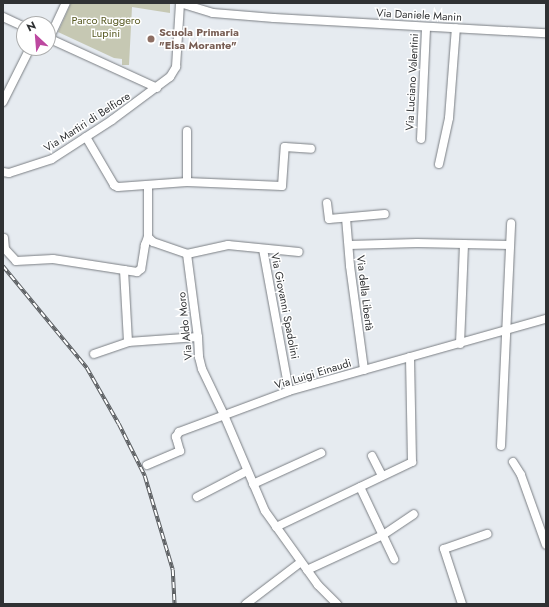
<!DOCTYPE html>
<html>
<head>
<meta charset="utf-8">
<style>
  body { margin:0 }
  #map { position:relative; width:549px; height:607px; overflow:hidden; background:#e6ebf0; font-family:Jost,sans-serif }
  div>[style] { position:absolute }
  .green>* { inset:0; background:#c6c8b3 }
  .roads { filter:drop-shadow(0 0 1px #7a7e83) drop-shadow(0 0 1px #7a7e83) }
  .minor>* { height:8px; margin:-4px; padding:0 4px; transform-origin:4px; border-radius:4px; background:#fff }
  .rail>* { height:3.5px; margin-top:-1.75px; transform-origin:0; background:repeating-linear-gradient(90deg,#fff 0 6px,#5c5f62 0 12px); box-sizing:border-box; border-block:1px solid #5c5f62 }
  .dots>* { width:11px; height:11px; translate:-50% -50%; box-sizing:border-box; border:2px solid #fff; border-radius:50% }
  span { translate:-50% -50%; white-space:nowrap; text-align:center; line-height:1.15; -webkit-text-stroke:3px #fff; paint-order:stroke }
  .street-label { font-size:11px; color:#2f3133 }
  .park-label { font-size:11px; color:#585a23 }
  .education-label { font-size:11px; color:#785e54; font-weight:700 }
  .left { translate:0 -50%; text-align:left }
  .frame { position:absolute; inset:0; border:4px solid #2f3133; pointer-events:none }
  .north { position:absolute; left:16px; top:16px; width:40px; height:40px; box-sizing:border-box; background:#fff; border:1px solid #acadad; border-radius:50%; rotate:334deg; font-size:11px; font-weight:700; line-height:16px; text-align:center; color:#2f3133 }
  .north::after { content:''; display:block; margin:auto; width:14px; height:18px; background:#bd48a0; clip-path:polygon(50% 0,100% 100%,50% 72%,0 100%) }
</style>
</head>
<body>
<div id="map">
  <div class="green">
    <div style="clip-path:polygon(71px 3px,170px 3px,170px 13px,132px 7px,129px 65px,122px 65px,122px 59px,114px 58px,58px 32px)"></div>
  </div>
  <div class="roads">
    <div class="minor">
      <div style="left:180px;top:3px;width:34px;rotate:17deg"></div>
      <div style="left:213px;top:13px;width:61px;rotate:4.7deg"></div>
      <div style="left:274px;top:18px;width:272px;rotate:3.2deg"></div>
      <div style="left:3px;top:17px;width:23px;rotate:25deg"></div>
      <div style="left:48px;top:38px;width:120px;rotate:24.6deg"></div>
      <div style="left:49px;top:39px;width:40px;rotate:-65deg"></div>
      <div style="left:3px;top:102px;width:60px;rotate:-63.4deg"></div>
      <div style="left:86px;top:137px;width:56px;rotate:59.7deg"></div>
      <div style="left:114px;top:185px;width:4px;rotate:27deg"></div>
      <div style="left:118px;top:187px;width:69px;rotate:-4.1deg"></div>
      <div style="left:187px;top:182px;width:95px;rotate:2.4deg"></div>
      <div style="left:282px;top:186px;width:39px;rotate:-86deg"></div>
      <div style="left:285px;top:147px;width:26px;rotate:4deg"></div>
      <div style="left:421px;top:139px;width:112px;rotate:-87.4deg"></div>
      <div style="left:439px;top:164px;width:47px;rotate:-77.7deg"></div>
      <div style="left:449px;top:118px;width:90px;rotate:-85.6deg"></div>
      <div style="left:3px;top:172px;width:6px;rotate:9deg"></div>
      <div style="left:9px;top:173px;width:45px;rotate:-18deg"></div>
      <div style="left:52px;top:159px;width:72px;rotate:-33deg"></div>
      <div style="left:112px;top:120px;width:72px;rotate:-36.6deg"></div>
      <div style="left:170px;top:77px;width:12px;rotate:-59deg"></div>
      <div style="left:176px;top:67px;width:64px;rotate:-86.4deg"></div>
      <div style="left:187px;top:182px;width:51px;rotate:-90deg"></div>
      <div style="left:148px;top:185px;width:52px;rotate:90deg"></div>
      <div style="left:148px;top:237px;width:9px;rotate:111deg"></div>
      <div style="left:145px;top:245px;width:24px;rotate:99deg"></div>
      <div style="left:141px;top:269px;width:5px;rotate:143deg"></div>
      <div style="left:137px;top:272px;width:13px;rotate:-171deg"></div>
      <div style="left:124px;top:270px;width:72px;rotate:86.8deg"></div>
      <div style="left:128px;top:342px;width:70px;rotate:-4.1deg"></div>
      <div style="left:327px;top:203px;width:16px;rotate:83deg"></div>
      <div style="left:329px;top:219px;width:56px;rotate:-5.1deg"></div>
      <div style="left:346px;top:218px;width:48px;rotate:85.2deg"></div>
      <div style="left:350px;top:266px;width:105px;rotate:82.3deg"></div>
      <div style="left:148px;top:237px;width:7px;rotate:45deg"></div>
      <div style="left:153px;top:242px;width:36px;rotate:19deg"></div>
      <div style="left:4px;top:238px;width:11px;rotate:85deg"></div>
      <div style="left:5px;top:249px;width:16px;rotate:47deg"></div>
      <div style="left:16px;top:261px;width:37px;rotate:-3deg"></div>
      <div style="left:53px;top:259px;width:72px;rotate:8.8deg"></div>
      <div style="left:349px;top:245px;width:68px;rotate:-1.7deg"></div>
      <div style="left:417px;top:243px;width:93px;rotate:1.2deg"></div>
      <div style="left:263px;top:249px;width:144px;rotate:79.6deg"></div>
      <div style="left:187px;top:254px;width:84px;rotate:82.5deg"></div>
      <div style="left:198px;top:337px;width:20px;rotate:87deg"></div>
      <div style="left:199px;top:357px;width:12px;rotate:76deg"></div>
      <div style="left:202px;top:369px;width:51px;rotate:64.4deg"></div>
      <div style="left:224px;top:415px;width:104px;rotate:66.9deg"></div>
      <div style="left:265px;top:511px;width:91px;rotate:54.4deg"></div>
      <div style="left:318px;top:585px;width:27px;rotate:45deg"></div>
      <div style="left:187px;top:254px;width:42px;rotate:-12.4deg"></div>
      <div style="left:228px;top:245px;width:71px;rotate:5.6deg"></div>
      <div style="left:460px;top:344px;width:100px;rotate:-87.7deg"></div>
      <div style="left:94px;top:354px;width:36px;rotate:-19deg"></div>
      <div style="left:501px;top:446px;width:223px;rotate:-87.4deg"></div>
      <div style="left:372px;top:456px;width:22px;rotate:63deg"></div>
      <div style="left:513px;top:462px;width:15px;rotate:58deg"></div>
      <div style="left:521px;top:475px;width:74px;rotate:70.3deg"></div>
      <div style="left:147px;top:465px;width:36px;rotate:-23deg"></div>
      <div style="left:180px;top:451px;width:15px;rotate:-106deg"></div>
      <div style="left:176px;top:437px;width:6px;rotate:-59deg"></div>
      <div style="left:179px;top:432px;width:117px;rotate:-20.4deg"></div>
      <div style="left:289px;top:391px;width:267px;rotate:-15.7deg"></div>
      <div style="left:253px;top:484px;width:75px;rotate:-24.5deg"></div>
      <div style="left:360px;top:487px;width:80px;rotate:64.7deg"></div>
      <div style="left:197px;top:497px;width:56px;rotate:-27.5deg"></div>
      <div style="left:276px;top:527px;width:151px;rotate:-25.5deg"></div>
      <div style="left:412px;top:462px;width:105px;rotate:-91.1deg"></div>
      <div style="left:307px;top:570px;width:84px;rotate:-24.7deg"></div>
      <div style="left:383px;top:535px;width:37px;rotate:-34deg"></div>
      <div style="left:246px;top:604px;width:69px;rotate:-37.4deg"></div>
      <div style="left:462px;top:604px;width:58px;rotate:-108.1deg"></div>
      <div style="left:444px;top:549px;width:46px;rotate:-19.2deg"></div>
    </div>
  </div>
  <div class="rail">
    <div style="left:3px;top:266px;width:132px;rotate:50.5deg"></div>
    <div style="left:87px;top:368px;width:64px;rotate:60.3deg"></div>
    <div style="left:119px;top:424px;width:58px;rotate:63.4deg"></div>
    <div style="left:145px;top:476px;width:98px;rotate:73.4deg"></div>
    <div style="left:173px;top:570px;width:34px;rotate:87deg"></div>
  </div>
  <div class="dots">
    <div style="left:151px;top:39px;background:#8d6e63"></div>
  </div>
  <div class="street-label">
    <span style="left:419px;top:15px;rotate:3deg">Via Daniele Manin</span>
    <span style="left:412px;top:82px;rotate:-87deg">Via Luciano Valentini</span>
    <span style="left:87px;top:122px;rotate:-33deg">Via Martiri di Belfiore</span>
    <span style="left:365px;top:293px;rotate:83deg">Via della Libertà</span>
    <span style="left:285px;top:306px;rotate:79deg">Via Giovanni Spadolini</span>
    <span style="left:185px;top:326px;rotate:-96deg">Via Aldo Moro</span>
    <span style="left:313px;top:374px;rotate:-17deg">Via Luigi Einaudi</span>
  </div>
  <div class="park-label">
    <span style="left:106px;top:27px">Parco Ruggero<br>Lupini</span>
  </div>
  <div class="education-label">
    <span class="left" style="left:159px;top:39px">Scuola Primaria<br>"Elsa Morante"</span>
  </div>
  <div class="frame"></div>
  <div class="north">N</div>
</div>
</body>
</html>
